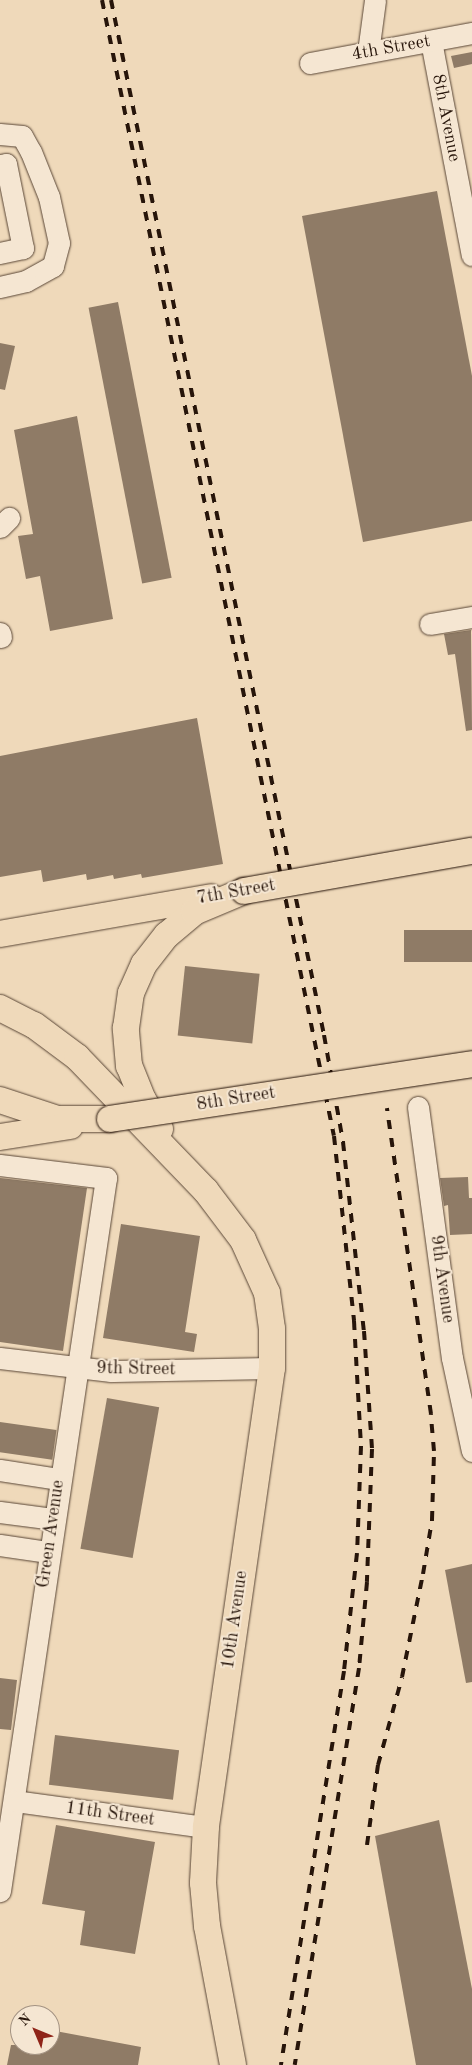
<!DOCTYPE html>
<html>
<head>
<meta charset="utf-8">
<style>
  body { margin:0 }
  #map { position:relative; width:472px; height:2065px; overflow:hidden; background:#efd9ba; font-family:"Old Standard TT",serif }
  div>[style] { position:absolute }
  .building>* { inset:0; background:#8f7b66; transform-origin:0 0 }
  .roads { filter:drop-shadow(0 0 1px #594636) drop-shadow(0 0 1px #594636) }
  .minor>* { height:21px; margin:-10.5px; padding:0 10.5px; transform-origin:10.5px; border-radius:10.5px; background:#f5e6d2 }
  .major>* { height:26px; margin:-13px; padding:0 13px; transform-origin:13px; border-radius:13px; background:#efd9ba }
  .rail>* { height:4px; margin-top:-2px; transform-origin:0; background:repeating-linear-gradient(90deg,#27150a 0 9px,transparent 0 18px) }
  .bridges { filter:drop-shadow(0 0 1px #27150a) drop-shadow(0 0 1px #27150a) }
  .major-bridge>* { height:26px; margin:-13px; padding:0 13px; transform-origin:13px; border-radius:13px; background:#efd9ba }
  span { translate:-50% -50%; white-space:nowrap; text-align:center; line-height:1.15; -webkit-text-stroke:4px #f5e6d2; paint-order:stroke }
  .street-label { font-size:18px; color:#27150a }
  .north { position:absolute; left:10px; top:2005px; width:50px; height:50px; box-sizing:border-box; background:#f5e6d2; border:1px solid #a39282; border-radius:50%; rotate:315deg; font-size:14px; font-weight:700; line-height:20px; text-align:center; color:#27150a }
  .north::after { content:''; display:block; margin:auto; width:18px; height:22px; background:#8f2418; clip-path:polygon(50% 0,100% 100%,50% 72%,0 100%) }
</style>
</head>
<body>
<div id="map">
  <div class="building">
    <div style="clip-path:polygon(472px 52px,472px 64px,454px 68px,451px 56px)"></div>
    <div style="clip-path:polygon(437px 191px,472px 376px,472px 521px,363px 542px,302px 216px)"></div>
    <div style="left:118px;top:302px;width:281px;height:30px;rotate:79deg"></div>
    <div style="clip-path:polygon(0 343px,15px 346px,5px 390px,0 389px)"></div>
    <div style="clip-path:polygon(77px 416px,113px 619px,50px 631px,40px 576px,26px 579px,18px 536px,33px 534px,14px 430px)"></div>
    <div style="clip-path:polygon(471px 630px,472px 730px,466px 731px,455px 654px,448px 655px,444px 634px)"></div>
    <div style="clip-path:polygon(197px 718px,223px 864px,142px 878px,141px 874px,114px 879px,113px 875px,87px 880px,86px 874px,43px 882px,41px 870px,0 877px,0 756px)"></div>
    <div style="left:472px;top:930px;width:32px;height:68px;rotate:90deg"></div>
    <div style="left:185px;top:966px;width:75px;height:70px;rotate:6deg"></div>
    <div style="clip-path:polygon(468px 1177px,469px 1198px,472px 1198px,472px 1234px,450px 1235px,448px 1205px,444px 1206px,440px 1178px)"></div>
    <div style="clip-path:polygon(0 1178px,87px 1188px,63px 1351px,0 1342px)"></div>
    <div style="clip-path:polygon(121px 1224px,200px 1236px,185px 1332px,197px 1334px,194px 1352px,103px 1338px)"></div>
    <div style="left:107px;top:1398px;width:53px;height:153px;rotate:10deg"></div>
    <div style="left:0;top:1422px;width:57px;height:30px;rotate:8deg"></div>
    <div style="clip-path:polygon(472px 1564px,472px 1682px,466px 1683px,445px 1570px)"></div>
    <div style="clip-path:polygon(0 1678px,17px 1680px,11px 1730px,0 1729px)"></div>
    <div style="left:55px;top:1735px;width:125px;height:50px;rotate:7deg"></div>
    <div style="clip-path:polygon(439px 1820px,472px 1989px,472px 2065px,416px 2065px,375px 1836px)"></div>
    <div style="clip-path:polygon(56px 1825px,155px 1842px,135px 1954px,80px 1945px,85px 1911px,42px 1904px)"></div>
    <div style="clip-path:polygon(50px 2030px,141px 2047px,138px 2065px,7px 2065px,11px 2045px,50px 2045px)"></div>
  </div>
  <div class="roads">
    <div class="minor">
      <div style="left:431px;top:41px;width:218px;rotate:79.2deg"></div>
      <div style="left:368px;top:52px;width:52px;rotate:-82.3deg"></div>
      <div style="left:310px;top:63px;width:165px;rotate:-10.5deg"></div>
      <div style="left:0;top:134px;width:22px;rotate:5deg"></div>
      <div style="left:22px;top:136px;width:18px;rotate:61deg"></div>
      <div style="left:31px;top:152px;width:48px;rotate:68.2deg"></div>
      <div style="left:49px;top:197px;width:47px;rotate:77.7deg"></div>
      <div style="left:59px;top:243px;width:24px;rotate:105deg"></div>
      <div style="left:53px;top:266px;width:31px;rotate:151deg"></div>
      <div style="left:26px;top:281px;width:27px;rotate:167deg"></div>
      <div style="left:0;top:165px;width:6px;rotate:-9deg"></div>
      <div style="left:6px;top:164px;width:86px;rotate:78.6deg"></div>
      <div style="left:23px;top:248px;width:24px;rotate:168deg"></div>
      <div style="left:0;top:527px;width:13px;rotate:-45deg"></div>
      <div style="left:430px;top:624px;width:43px;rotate:-9.5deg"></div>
      <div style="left:0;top:633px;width:4px;rotate:76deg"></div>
      <div style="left:418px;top:1107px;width:253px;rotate:82.3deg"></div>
      <div style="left:452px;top:1358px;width:95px;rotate:77.9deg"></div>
      <div style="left:0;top:1165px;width:107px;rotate:7deg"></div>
      <div style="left:106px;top:1178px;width:721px;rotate:98.46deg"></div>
      <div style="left:0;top:1358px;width:112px;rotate:6.7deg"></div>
      <div style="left:111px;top:1371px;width:161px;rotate:-1.1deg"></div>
      <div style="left:0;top:1470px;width:60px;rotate:8.7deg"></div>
      <div style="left:0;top:1512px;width:53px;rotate:7.5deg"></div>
      <div style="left:0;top:1545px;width:49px;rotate:8.3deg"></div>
      <div style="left:15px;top:1801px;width:193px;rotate:7.8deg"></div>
    </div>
    <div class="major">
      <div style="left:0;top:934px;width:214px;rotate:-9.9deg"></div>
      <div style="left:0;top:1008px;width:38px;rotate:27deg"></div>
      <div style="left:34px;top:1025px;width:54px;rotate:36.7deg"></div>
      <div style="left:77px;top:1057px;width:186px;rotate:46.1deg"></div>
      <div style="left:206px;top:1191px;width:61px;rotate:52.9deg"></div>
      <div style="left:243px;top:1240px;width:58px;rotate:65.6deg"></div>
      <div style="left:267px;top:1293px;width:36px;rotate:82deg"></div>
      <div style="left:272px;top:1329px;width:39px;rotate:90deg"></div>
      <div style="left:272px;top:1368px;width:464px;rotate:98.2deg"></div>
      <div style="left:206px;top:1827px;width:56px;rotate:93.1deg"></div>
      <div style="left:203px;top:1883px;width:43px;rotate:84.7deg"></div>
      <div style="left:207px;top:1926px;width:141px;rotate:79.4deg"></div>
      <div style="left:0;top:1100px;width:60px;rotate:18.4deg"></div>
      <div style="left:57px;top:1119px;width:53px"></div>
      <div style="left:160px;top:1129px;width:34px;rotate:-120deg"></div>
      <div style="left:143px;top:1100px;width:37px;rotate:-112deg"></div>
      <div style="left:129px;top:1066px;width:38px;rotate:-95deg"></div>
      <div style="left:126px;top:1028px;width:35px;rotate:-82deg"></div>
      <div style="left:131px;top:993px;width:32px;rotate:-66deg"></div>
      <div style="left:144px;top:964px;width:37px;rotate:-52deg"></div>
      <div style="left:167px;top:935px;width:35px;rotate:-40deg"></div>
      <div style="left:194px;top:912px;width:54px;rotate:-22.8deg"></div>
      <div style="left:0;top:1137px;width:71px;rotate:-8.9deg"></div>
    </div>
  </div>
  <div class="rail">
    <div style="left:102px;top:0;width:1159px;rotate:78.46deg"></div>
    <div style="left:334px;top:1136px;width:186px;rotate:83.8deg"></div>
    <div style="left:354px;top:1321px;width:125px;rotate:86.8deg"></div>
    <div style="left:361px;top:1446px;width:107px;rotate:92.1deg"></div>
    <div style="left:357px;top:1553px;width:119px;rotate:96.3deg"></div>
    <div style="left:344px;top:1671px;width:399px;rotate:99.1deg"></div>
    <div style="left:111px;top:0;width:1057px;rotate:78.37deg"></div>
    <div style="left:324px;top:1035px;width:109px;rotate:79.9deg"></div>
    <div style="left:343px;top:1142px;width:190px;rotate:83.7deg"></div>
    <div style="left:364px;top:1331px;width:118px;rotate:86.1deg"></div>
    <div style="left:372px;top:1449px;width:133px;rotate:92.2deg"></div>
    <div style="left:367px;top:1582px;width:86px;rotate:95.3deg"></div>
    <div style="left:359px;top:1668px;width:402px;rotate:99.2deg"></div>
    <div style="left:367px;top:1845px;width:81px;rotate:-82.2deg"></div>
    <div style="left:378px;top:1765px;width:91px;rotate:-74.7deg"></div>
    <div style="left:402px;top:1677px;width:105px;rotate:-78.5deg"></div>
    <div style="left:423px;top:1574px;width:55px;rotate:-80.5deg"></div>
    <div style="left:432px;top:1520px;width:69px;rotate:-88.3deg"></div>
    <div style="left:434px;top:1451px;width:37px;rotate:-95deg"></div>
    <div style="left:431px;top:1414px;width:309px;rotate:-98.2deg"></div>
  </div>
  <div class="bridges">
    <div class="major-bridge">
      <div style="left:244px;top:891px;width:231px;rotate:-10deg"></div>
      <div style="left:110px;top:1119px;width:366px;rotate:-8.6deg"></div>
    </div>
  </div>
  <div class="street-label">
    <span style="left:391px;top:48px;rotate:-10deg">4th Street</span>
    <span style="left:446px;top:118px;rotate:79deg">8th Avenue</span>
    <span style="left:236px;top:892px;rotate:-10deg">7th Street</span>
    <span style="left:236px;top:1099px;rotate:-9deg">8th Street</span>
    <span style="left:442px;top:1279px;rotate:82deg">9th Avenue</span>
    <span style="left:136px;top:1369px;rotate:1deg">9th Street</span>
    <span style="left:51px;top:1534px;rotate:-82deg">Green Avenue</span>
    <span style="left:235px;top:1620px;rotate:-82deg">10th Avenue</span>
    <span style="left:110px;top:1814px;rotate:8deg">11th Street</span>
  </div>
  <div class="north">N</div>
</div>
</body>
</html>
